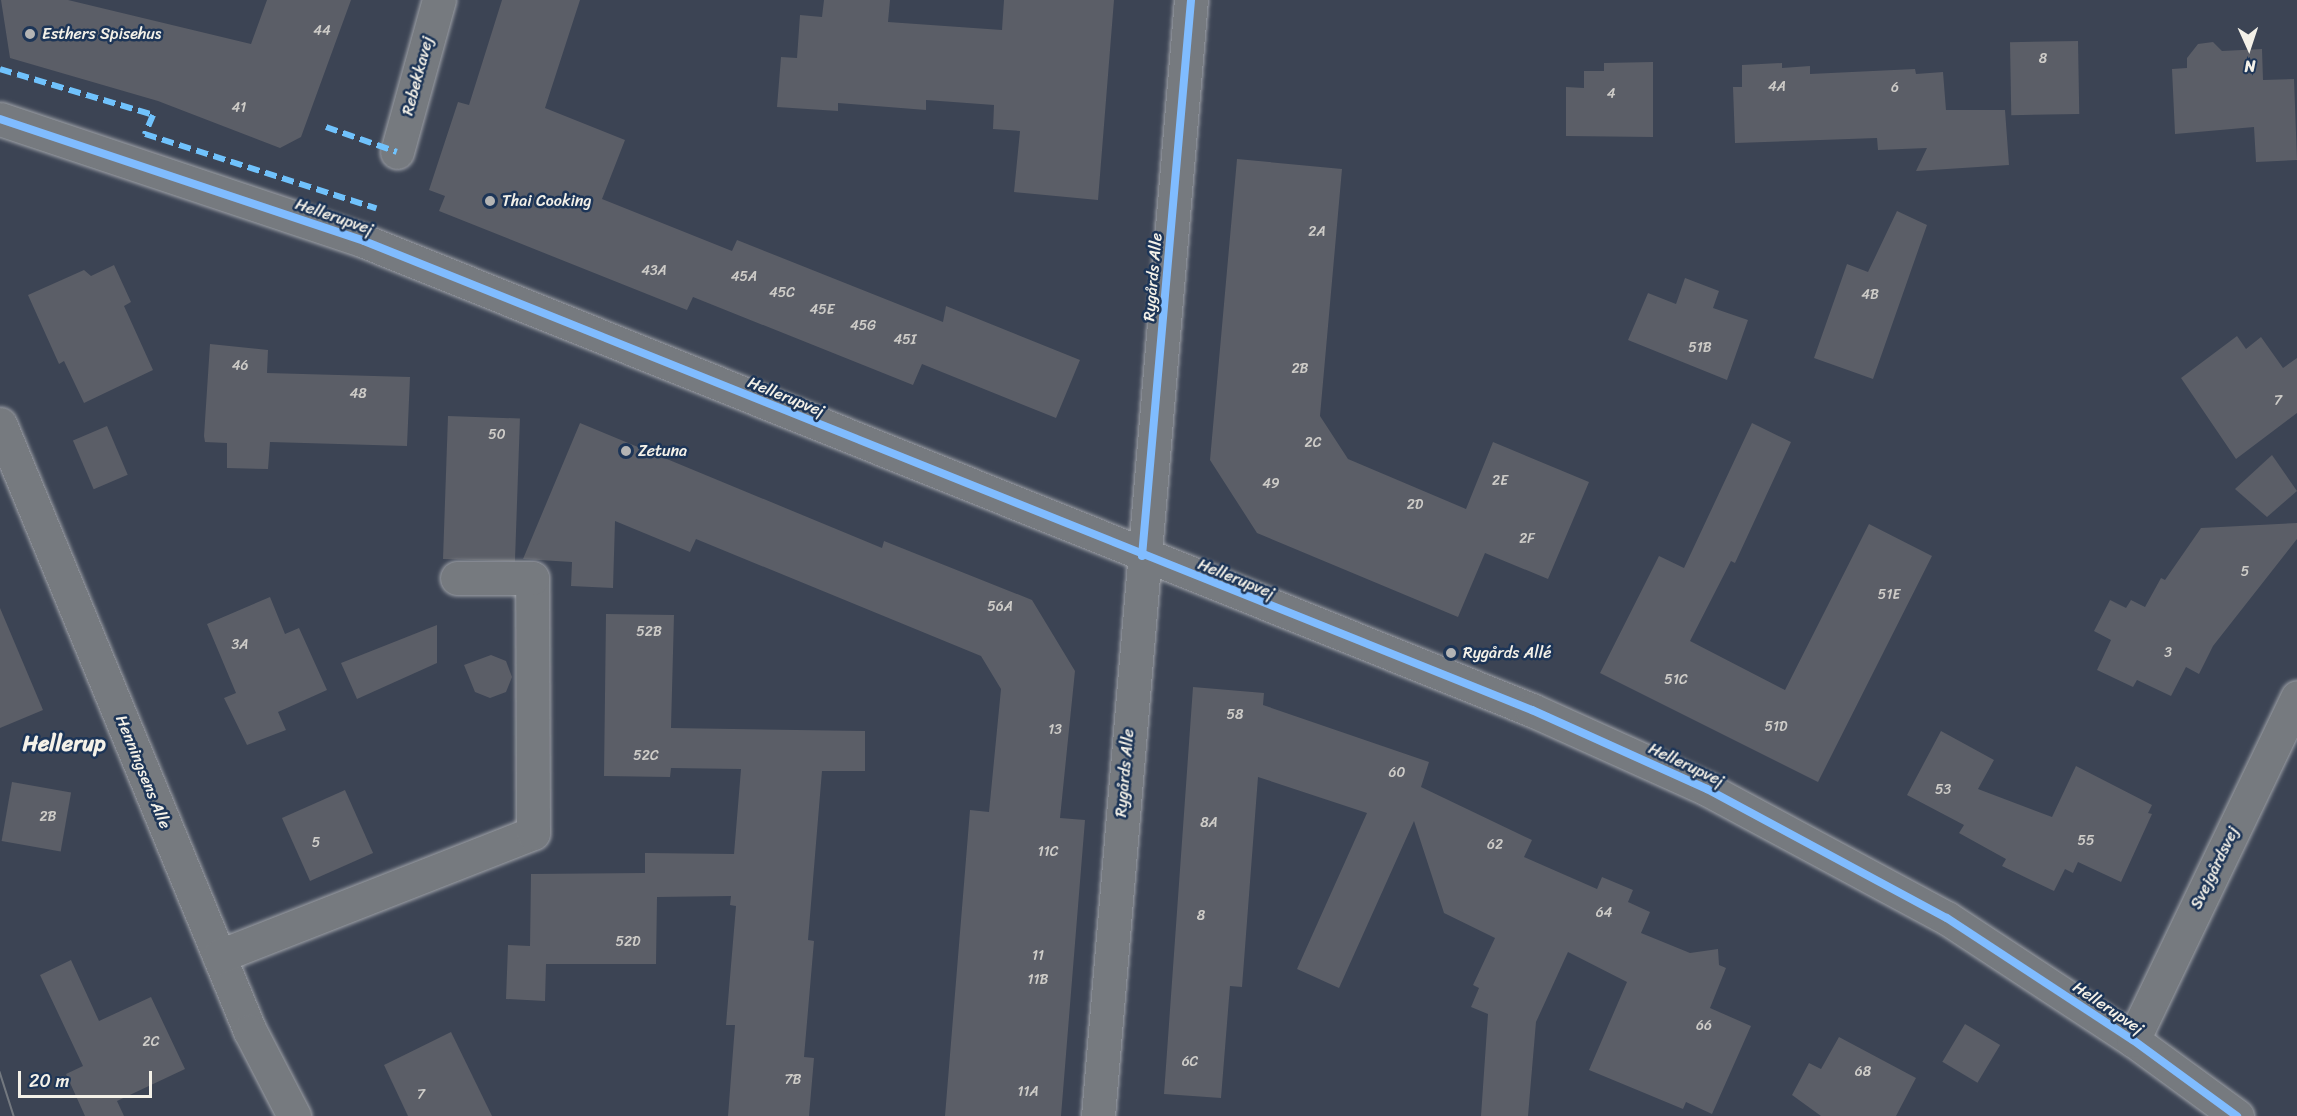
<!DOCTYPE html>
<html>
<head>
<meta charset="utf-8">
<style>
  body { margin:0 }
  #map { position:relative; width:2297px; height:1116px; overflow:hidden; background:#3c4454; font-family:Sriracha,sans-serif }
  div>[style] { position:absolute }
  .building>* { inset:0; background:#5b5e67; transform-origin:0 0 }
  .roads { filter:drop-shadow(0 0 2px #9fa2a8) drop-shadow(0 0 2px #9fa2a8) }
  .minor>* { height:33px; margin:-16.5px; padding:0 16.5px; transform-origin:16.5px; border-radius:16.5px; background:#767a7f }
  .tram>* { height:1.5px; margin:-0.75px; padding:0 0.75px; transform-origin:0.75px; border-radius:0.75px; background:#73787f }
  .quiet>* { height:6px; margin-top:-3px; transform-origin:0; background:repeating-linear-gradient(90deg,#70c2fc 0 12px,transparent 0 18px) }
  .cycleway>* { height:8px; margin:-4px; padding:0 4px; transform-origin:4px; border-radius:4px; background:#80bcff }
  .dots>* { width:16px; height:16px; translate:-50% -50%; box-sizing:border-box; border:3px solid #1d3557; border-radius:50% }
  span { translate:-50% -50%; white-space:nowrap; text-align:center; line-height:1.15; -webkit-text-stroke:5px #1d3557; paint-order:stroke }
  .number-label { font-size:14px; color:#ceccc8 }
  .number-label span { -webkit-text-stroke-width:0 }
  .poi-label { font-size:16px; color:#f4f1e8 }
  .left { translate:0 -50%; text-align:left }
  .street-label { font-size:16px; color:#f4f1e8 }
  .district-label { font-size:22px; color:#f4f1e8; font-weight:700 }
  .north { position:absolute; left:2219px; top:18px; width:60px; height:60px; -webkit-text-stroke:4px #1d3557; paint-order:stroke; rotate:177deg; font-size:16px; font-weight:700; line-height:24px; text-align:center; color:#f4f1e8 }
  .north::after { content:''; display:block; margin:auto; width:21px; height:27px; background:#f4f1e8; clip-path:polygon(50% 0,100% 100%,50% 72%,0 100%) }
  .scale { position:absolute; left:18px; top:1071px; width:134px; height:27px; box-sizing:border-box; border:3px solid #f4f1e8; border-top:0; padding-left:8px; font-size:18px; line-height:21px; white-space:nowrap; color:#f4f1e8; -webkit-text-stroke:4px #1d3557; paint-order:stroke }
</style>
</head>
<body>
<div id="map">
  <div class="building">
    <div style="clip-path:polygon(1px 0,68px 0,251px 44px,267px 0,351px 0,301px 137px,280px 148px,158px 101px,10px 58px)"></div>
    <div style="clip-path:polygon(502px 0,580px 0,545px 108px,625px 140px,602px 199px,732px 251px,737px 240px,943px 322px,946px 306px,1080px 360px,1056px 418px,922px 364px,913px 385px,693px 297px,687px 310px,439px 211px,445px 196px,429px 190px,458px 102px,469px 105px)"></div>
    <div style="clip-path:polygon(824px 0,890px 0,888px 22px,1002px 30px,1004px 0,1114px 0,1098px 200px,1014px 192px,1020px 131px,993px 129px,994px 105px,926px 100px,926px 110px,838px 103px,838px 111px,777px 107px,781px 57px,797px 58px,800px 15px,822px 17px)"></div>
    <div style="left:2078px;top:41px;width:73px;height:68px;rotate:89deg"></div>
    <div style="clip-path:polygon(2213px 42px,2222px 51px,2262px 49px,2263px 80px,2294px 79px,2297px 160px,2256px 162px,2254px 127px,2175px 134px,2172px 69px,2187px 68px,2187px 58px,2198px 44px)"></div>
    <div style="clip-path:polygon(1653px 62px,1653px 137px,1566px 136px,1566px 87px,1584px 88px,1584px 71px,1604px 71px,1604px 63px)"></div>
    <div style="clip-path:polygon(1782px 63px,1782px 68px,1810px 66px,1810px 74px,1915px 69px,1916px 74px,1943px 72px,1946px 110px,2005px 110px,2009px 165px,1916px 171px,1927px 148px,1878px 150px,1877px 138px,1735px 143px,1733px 87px,1742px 87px,1742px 65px)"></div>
    <div style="clip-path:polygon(1237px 159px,1342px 169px,1320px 416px,1348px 459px,1466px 509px,1493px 442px,1589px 482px,1548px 579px,1485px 553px,1458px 617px,1257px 533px,1210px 460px)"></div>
    <div style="clip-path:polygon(1897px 211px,1927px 225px,1873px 379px,1814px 358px,1847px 264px,1868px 272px)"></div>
    <div style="clip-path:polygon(114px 265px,131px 302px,124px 306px,153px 370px,84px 403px,64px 361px,59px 364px,28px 295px,84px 270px,91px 276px)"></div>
    <div style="clip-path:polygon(1685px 278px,1719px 291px,1713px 308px,1748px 320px,1727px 380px,1628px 340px,1648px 293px,1676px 304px)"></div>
    <div style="clip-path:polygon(2237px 336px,2246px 349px,2261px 337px,2283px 368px,2297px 358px,2297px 413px,2236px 459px,2181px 378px)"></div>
    <div style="clip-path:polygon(210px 344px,268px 350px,267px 373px,410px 377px,407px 446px,270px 442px,268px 469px,227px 468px,227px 443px,205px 442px,204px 436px)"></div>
    <div style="left:448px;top:416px;width:72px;height:143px;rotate:2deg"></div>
    <div style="clip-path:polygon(580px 423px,882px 548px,884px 541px,1032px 600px,1075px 671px,1060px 818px,1085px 820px,1061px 1116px,945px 1116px,970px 810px,989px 812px,1001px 689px,981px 656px,696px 539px,690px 552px,615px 521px,613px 588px,571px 586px,572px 562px,523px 559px)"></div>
    <div style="clip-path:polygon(1752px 423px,1791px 442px,1735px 563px,1731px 561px,1690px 641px,1785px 690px,1869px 524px,1932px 556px,1818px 782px,1600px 673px,1659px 556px,1684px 568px)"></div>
    <div style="left:107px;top:426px;width:53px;height:37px;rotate:67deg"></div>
    <div style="clip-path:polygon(2272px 455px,2297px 491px,2267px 517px,2235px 489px)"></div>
    <div style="clip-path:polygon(2297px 523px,2297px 539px,2213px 646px,2199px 674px,2186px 667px,2171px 696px,2137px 680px,2133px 687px,2097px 670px,2111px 640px,2094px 631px,2110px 600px,2126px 608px,2131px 600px,2145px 607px,2161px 578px,2165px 580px,2201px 528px)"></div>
    <div style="clip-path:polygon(270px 597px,285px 634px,299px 628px,327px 690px,278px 712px,286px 730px,247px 745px,224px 698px,236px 693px,207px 624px)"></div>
    <div style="clip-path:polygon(0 608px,43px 710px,0 728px)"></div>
    <div style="clip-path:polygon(606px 614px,674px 615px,671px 728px,865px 731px,865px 771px,822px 771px,808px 940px,814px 941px,804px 1057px,814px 1058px,809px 1116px,728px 1116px,735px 1025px,726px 1025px,736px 906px,730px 905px,731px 896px,657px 897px,656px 964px,546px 964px,545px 1001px,506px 999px,508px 945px,530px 946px,531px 874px,645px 873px,645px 853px,734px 854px,741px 769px,671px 768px,670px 777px,604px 776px)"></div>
    <div style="clip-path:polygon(437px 625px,437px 663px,357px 699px,341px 663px)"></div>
    <div style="clip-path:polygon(491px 655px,506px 661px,512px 677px,506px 692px,490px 698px,475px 692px,464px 665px)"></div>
    <div style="clip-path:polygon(1193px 687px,1264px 693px,1263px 705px,1429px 762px,1421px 787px,1532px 840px,1524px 857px,1597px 889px,1602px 877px,1633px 890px,1628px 902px,1650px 912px,1641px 933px,1690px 953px,1718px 949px,1719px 965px,1726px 968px,1710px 1008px,1751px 1026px,1712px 1114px,1686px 1102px,1683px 1109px,1589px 1070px,1627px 982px,1568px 952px,1536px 1022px,1528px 1116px,1481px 1116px,1488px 1014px,1471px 1007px,1479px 988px,1473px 985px,1495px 938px,1444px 913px,1414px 821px,1339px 988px,1297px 969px,1367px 813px,1258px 777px,1242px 987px,1230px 986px,1221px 1098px,1164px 1094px)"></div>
    <div style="clip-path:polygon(1941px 731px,1994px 760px,1978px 789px,2052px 817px,2076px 766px,2152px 805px,2148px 813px,2152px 814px,2121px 882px,2078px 862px,2073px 873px,2065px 869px,2054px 891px,2002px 866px,2006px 859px,1959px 833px,1964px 825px,1907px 795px)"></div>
    <div style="left:12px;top:782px;width:60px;height:60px;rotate:10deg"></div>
    <div style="left:345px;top:790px;width:69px;height:69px;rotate:66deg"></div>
    <div style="clip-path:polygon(71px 960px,99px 1021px,151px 997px,185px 1069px,117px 1101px,124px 1116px,85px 1116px,66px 1074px,83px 1066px,40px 975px)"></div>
    <div style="left:1965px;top:1024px;width:41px;height:44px;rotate:31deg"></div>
    <div style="clip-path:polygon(451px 1032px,492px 1116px,408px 1116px,384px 1065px)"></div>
    <div style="clip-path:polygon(1839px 1037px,1916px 1078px,1896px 1116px,1821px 1116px,1792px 1095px,1809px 1063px,1821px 1069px)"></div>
  </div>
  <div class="roads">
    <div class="minor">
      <div style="left:0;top:119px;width:384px;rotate:18.5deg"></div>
      <div style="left:364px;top:241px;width:1259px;rotate:21.88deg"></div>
      <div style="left:1532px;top:710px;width:192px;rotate:24.3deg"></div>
      <div style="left:1707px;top:789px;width:272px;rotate:28.3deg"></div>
      <div style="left:1947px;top:918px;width:222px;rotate:33.3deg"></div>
      <div style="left:2133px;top:1040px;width:129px;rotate:36.2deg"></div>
      <div style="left:397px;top:152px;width:158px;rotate:-74.6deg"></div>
      <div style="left:0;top:424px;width:656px;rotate:67.62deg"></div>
      <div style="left:250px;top:1031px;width:96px;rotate:62.6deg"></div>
      <div style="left:219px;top:956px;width:337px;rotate:-21.4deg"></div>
      <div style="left:533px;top:833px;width:255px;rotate:-90.2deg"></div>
      <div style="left:532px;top:578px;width:75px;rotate:180deg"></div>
      <div style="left:2133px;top:1040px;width:380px;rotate:-64.4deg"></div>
      <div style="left:1098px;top:1116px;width:1120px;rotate:-85.24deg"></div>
    </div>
  </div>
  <div class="tram">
    <div style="left:0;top:1072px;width:46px;rotate:72.3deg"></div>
  </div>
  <div class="quiet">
    <div style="left:0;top:69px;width:160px;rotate:16.7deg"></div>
    <div style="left:153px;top:115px;width:21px;rotate:113deg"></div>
    <div style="left:145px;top:134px;width:243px;rotate:17.8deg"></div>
    <div style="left:326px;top:127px;width:75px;rotate:19.4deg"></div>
  </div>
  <div class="cycleway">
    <div style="left:0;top:119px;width:384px;rotate:18.5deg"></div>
    <div style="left:364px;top:241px;width:1259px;rotate:21.88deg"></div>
    <div style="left:1532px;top:710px;width:192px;rotate:24.3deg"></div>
    <div style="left:1707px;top:789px;width:272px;rotate:28.3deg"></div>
    <div style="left:1947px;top:918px;width:222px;rotate:33.3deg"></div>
    <div style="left:2133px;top:1040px;width:129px;rotate:36.2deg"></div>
    <div style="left:1142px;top:556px;width:558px;rotate:-84.96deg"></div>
  </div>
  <div class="dots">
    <div style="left:30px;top:34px;background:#b4b4b4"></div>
    <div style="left:490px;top:201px;background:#b4b4b4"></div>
    <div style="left:626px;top:451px;background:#b4b4b4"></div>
    <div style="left:1451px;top:653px;background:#b4b4b4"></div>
  </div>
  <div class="number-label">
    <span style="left:322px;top:31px">44</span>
    <span style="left:2043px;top:59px">8</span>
    <span style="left:1777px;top:87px">4A</span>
    <span style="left:1895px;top:88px">6</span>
    <span style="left:1611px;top:94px">4</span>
    <span style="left:239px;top:108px">41</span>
    <span style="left:1317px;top:232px">2A</span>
    <span style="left:654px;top:271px">43A</span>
    <span style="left:744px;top:277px">45A</span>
    <span style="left:782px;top:293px">45C</span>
    <span style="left:1870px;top:295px">4B</span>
    <span style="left:822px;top:310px">45E</span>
    <span style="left:863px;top:326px">45G</span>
    <span style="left:905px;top:340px">45I</span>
    <span style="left:1700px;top:348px">51B</span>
    <span style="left:240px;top:366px">46</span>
    <span style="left:1300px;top:369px">2B</span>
    <span style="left:358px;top:394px">48</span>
    <span style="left:2278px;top:401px">7</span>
    <span style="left:497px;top:435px">50</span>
    <span style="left:1313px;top:443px">2C</span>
    <span style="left:1500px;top:481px">2E</span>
    <span style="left:1271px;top:484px">49</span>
    <span style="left:1415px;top:505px">2D</span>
    <span style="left:1527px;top:539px">2F</span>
    <span style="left:2245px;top:572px">5</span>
    <span style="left:1889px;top:595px">51E</span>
    <span style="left:1000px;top:607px">56A</span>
    <span style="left:649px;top:632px">52B</span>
    <span style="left:240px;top:645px">3A</span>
    <span style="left:2168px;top:653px">3</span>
    <span style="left:1676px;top:680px">51C</span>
    <span style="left:1235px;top:715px">58</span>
    <span style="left:1776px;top:727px">51D</span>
    <span style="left:1055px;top:730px">13</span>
    <span style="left:646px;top:756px">52C</span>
    <span style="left:1397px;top:773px">60</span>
    <span style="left:1943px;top:790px">53</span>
    <span style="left:48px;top:817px">2B</span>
    <span style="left:1209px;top:823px">8A</span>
    <span style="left:2086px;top:841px">55</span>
    <span style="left:316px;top:843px">5</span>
    <span style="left:1495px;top:845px">62</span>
    <span style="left:1048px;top:852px">11C</span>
    <span style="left:1604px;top:913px">64</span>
    <span style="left:1201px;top:916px">8</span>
    <span style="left:628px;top:942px">52D</span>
    <span style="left:1038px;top:956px">11</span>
    <span style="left:1038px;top:980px">11B</span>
    <span style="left:1704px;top:1026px">66</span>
    <span style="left:151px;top:1042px">2C</span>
    <span style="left:1190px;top:1062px">6C</span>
    <span style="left:1863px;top:1072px">68</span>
    <span style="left:793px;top:1080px">7B</span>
    <span style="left:1028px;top:1092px">11A</span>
    <span style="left:421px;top:1095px">7</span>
  </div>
  <div class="poi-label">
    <span class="left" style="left:42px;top:34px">Esthers Spisehus</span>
    <span class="left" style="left:502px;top:201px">Thai Cooking</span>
    <span class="left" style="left:638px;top:451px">Zetuna</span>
    <span class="left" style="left:1463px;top:653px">Rygårds Allé</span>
  </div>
  <div class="street-label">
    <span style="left:418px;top:76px;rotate:-75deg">Rebekkavej</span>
    <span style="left:334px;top:217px;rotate:19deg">Hellerupvej</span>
    <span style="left:1153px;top:277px;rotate:-85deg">Rygårds Alle</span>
    <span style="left:786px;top:397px;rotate:22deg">Hellerupvej</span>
    <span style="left:1236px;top:579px;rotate:22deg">Hellerupvej</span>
    <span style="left:1686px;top:765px;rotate:25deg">Hellerupvej</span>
    <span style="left:143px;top:772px;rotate:68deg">Henningsens Alle</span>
    <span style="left:1125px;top:773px;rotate:-85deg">Rygårds Alle</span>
    <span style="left:2215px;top:868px;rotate:-64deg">Svejgårdsvej</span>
    <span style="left:2108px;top:1008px;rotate:34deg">Hellerupvej</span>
  </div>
  <div class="district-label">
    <span style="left:64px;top:744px">Hellerup</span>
  </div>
  <div class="north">N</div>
  <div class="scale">20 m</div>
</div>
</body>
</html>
